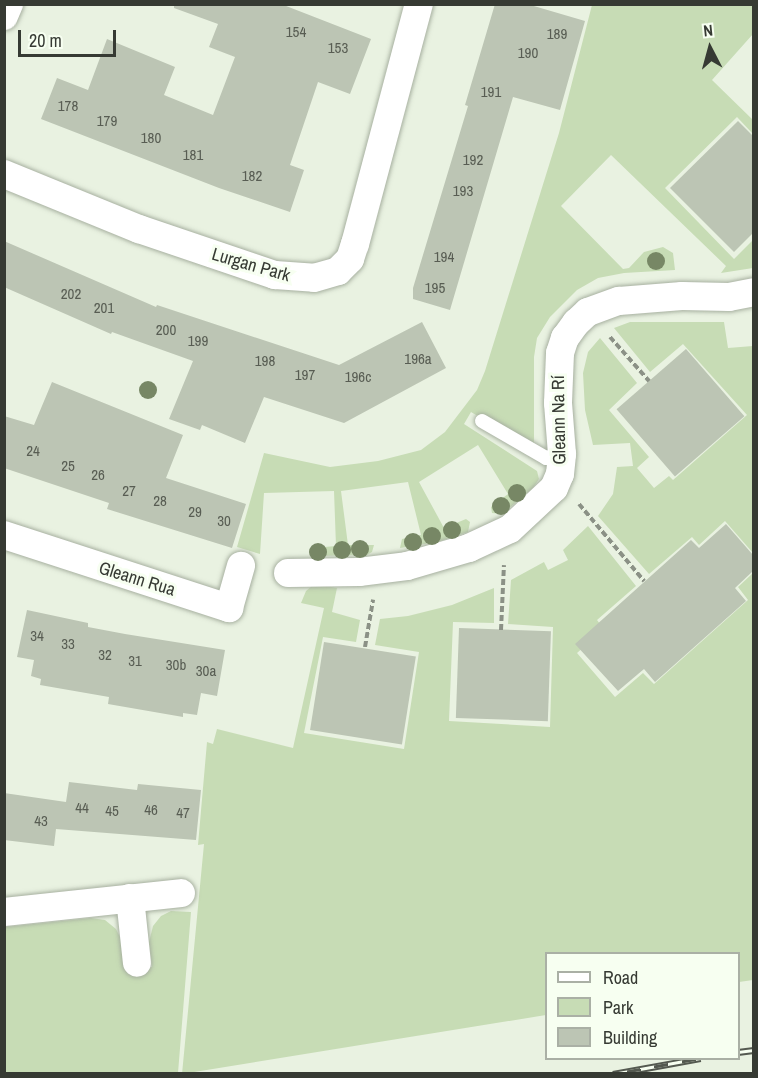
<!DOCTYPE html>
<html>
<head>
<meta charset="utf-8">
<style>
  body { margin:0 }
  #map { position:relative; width:758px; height:1078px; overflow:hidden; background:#e9f2e1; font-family:"Archivo Narrow",sans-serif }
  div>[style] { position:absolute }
  .green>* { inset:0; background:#c7dcb5 }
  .building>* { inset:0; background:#bcc5b4; transform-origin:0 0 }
  .path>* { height:4px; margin-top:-2px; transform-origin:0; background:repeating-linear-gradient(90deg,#8b9186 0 6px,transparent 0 9px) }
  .roads { filter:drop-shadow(0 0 2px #a7b0a0) drop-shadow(0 0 2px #a7b0a0) }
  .service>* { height:14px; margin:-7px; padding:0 7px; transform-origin:7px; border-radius:7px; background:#fff }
  .minor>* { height:28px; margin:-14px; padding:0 14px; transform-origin:14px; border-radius:14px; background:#fff }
  .rail>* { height:7px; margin-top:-3.5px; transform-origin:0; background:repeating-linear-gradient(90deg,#f7fff1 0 14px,#545950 0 28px); box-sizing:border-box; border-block:2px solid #545950 }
  .trees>* { width:18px; height:18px; margin:-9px; border-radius:50%; background:#778765 }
  span { translate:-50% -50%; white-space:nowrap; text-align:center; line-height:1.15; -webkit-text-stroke:6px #f7fff1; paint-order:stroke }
  .number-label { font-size:15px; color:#585d53 }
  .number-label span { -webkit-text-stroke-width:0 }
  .street-label { font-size:18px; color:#363a33 }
  .frame { position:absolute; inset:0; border:6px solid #363a33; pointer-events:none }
  .legend { position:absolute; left:545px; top:952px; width:195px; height:108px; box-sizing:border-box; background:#f7fff1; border:2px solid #aab0a5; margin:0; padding:8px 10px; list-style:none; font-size:18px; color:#363a33 }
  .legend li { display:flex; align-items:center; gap:12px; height:30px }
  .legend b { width:30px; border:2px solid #aab0a5 }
  .north { position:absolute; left:680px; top:18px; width:60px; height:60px; -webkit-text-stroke:4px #f7fff1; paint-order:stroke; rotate:354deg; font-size:16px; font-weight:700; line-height:24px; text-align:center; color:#363a33 }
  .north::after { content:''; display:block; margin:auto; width:21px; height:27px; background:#363a33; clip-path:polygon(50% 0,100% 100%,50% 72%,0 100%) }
  .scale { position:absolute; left:18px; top:30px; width:98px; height:27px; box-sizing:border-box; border:3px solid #363a33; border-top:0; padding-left:8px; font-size:18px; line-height:21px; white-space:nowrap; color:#363a33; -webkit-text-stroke:4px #f7fff1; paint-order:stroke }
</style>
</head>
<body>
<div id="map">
  <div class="green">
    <div style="clip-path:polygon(592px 5px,753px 5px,753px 34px,712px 80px,753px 120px,753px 134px,737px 117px,665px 188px,734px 259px,753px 240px,753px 268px,721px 273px,726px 266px,611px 155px,561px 206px,623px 269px,629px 268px,644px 252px,663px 247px,673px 253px,675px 270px,624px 273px,598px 278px,577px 290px,550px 317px,537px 338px,534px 357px,534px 445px,527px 445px,471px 412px,464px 424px,537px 471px,539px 479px,533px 488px,502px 514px,492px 513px,491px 507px,508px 494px,478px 445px,419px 482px,444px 528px,466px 519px,470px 522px,468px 532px,437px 542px,400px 548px,402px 539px,421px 535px,408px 482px,341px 491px,348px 545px,374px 545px,372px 552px,367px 555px,311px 556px,313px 548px,336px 546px,334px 491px,264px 493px,260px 554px,237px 547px,264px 453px,330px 467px,378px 461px,421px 450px,445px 432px,477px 390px,485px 371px,559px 133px)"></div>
    <div style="clip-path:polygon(630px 322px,724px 322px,728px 348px,753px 346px,753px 553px,725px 521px,699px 545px,692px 537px,649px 574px,598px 516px,613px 494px,617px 467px,633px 466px,630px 443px,593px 445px,585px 410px,583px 373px,588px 352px,600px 338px,637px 383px,609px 410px,649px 457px,637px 468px,654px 488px,669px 476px,673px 480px,747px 415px,683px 344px,650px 372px,614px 328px)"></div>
    <div style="clip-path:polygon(588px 526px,636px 586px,597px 620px,604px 629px,577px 653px,615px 697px,643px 673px,654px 684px,748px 600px,738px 587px,753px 573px,753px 980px,739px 982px,738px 954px,546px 954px,546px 1015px,182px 1074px,204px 844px,198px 845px,207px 742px,213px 744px,217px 729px,293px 748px,324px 608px,301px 603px,306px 591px,312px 586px,320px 585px,337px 588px,332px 612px,360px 620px,356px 642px,323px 637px,304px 733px,404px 749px,419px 652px,375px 645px,380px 619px,408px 616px,452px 605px,494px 588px,494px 623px,453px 622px,449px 721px,550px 727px,553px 627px,508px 624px,511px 580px,544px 562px,548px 570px,568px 560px,563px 550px)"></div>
    <div style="clip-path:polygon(171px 911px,191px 912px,178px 1073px,5px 1074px,5px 927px,91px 918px,105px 920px,116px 929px,122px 941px,125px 970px,152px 967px,149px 942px,153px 926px,161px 916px)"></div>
  </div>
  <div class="building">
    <div style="clip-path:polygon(174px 4px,281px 4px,371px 39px,350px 94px,318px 82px,290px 165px,304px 170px,290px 212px,219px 188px,41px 119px,57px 78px,88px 90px,107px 39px,175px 67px,164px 95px,213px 115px,235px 57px,209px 47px,218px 24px,174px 8px)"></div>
    <div style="clip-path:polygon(495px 4px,527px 4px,585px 21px,560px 110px,513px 97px,450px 310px,413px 299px,413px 288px,468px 106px,465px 105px)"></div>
    <div style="clip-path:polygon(738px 121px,753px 136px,753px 233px,734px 252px,670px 188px)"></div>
    <div style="clip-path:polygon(4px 241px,156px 307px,157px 305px,339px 365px,422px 322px,446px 368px,344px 423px,264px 397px,245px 443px,202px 425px,200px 430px,169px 419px,193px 361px,112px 332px,111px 334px,4px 287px)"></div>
    <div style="left:686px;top:349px;width:89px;height:92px;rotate:49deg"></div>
    <div style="clip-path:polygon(52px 382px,183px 435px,166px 478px,246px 504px,232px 548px,107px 509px,109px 503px,4px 468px,4px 416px,34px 425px)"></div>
    <div style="clip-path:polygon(726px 524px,753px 555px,753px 571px,735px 588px,746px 601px,655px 682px,644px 669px,618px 691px,575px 644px,691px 540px,699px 548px)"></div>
    <div style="clip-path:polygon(27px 610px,88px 623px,88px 627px,125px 634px,225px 650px,217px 696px,201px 693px,197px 715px,183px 713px,183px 717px,108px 704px,109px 697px,40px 685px,41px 679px,31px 676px,34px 660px,17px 657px)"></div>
    <div style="left:459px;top:628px;width:92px;height:90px;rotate:2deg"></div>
    <div style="left:324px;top:642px;width:93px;height:89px;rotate:9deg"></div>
    <div style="clip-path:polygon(69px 782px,137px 790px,138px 784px,201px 790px,196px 840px,56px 829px,54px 846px,4px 840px,4px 793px,66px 802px)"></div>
  </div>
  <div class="path">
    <div style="left:610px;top:337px;width:59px;rotate:48.4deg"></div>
    <div style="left:579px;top:504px;width:101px;rotate:49.8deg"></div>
    <div style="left:501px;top:630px;width:65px;rotate:-87.4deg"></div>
    <div style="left:365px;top:647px;width:48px;rotate:-80.3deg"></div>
  </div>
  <div class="roads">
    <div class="service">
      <div style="left:482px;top:421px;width:74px;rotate:30deg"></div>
      <div style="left:546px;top:458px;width:16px;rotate:-14deg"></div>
    </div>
    <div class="minor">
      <div style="left:4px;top:16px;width:13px;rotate:-67deg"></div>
      <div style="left:4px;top:174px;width:146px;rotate:22.2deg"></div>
      <div style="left:139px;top:229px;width:144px;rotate:18.7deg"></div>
      <div style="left:275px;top:275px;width:39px;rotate:4deg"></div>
      <div style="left:314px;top:278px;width:25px;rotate:-16deg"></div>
      <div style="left:338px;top:271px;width:17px;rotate:-45deg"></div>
      <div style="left:350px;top:259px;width:16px;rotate:-72deg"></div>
      <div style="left:355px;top:244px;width:248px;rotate:-75.1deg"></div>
      <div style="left:4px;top:535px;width:237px;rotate:18deg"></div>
      <div style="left:229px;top:608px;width:44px;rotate:-74.1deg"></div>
      <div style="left:288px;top:573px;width:71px;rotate:-0.8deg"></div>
      <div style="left:359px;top:572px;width:48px;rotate:-7.1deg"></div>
      <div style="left:407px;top:566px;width:65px;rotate:-16.2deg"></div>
      <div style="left:469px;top:548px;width:45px;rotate:-24.9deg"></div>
      <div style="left:510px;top:529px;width:60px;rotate:-43deg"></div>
      <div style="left:554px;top:488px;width:15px;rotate:-67deg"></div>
      <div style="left:560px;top:474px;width:20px;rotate:-84deg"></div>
      <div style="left:562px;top:454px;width:51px;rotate:-94.5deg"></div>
      <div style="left:558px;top:403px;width:50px;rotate:-87.7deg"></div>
      <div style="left:560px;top:353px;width:16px;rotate:-72deg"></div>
      <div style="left:565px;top:338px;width:19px;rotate:-54deg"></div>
      <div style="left:576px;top:323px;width:16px;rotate:-43deg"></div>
      <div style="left:588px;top:312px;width:33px;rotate:-20deg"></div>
      <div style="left:619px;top:301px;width:63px;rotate:-4.5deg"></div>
      <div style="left:682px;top:296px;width:47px;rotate:1.2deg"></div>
      <div style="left:729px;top:297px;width:25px;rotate:-11deg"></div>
      <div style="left:130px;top:898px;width:65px;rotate:83.9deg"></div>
      <div style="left:4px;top:912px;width:178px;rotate:-6.1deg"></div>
    </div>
  </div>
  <div class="rail">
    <div style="left:738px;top:1052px;width:16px;rotate:-7deg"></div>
    <div style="left:613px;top:1074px;width:89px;rotate:-10.3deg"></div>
  </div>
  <div class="trees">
    <div style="left:656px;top:261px"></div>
    <div style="left:148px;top:390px"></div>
    <div style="left:517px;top:493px"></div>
    <div style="left:501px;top:506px"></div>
    <div style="left:452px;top:530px"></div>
    <div style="left:432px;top:536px"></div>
    <div style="left:413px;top:542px"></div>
    <div style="left:360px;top:549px"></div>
    <div style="left:342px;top:550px"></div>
    <div style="left:318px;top:552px"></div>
  </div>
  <div class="number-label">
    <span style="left:296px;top:32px">154</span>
    <span style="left:557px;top:34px">189</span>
    <span style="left:338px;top:48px">153</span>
    <span style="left:528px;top:53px">190</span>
    <span style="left:491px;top:92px">191</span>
    <span style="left:68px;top:106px">178</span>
    <span style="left:107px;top:121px">179</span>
    <span style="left:151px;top:138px">180</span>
    <span style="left:193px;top:155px">181</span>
    <span style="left:473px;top:160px">192</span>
    <span style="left:252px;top:176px">182</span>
    <span style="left:463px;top:191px">193</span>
    <span style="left:444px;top:257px">194</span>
    <span style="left:435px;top:288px">195</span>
    <span style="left:71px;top:294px">202</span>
    <span style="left:104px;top:308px">201</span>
    <span style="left:166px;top:330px">200</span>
    <span style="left:198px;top:341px">199</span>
    <span style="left:418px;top:359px">196a</span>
    <span style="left:265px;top:361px">198</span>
    <span style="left:305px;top:375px">197</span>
    <span style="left:358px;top:377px">196c</span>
    <span style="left:33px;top:451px">24</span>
    <span style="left:68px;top:466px">25</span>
    <span style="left:98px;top:475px">26</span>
    <span style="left:129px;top:491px">27</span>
    <span style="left:160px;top:501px">28</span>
    <span style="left:195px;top:512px">29</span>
    <span style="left:224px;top:521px">30</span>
    <span style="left:37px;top:636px">34</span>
    <span style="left:68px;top:644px">33</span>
    <span style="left:105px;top:655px">32</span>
    <span style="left:135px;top:661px">31</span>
    <span style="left:176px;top:665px">30b</span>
    <span style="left:206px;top:671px">30a</span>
    <span style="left:82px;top:808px">44</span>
    <span style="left:151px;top:810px">46</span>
    <span style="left:112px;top:811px">45</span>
    <span style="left:183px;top:813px">47</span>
    <span style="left:41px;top:821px">43</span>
  </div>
  <div class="street-label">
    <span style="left:251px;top:265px;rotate:16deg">Lurgan Park</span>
    <span style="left:559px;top:420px;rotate:-91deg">Gleann Na Rí</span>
    <span style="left:137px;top:579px;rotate:17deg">Gleann Rua</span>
  </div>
  <div class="frame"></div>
  <ul class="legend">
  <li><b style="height:8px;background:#fff"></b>Road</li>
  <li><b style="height:16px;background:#c7dcb5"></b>Park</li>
  <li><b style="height:16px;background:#bcc5b4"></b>Building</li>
  </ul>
  <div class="north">N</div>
  <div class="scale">20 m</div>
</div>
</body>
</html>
